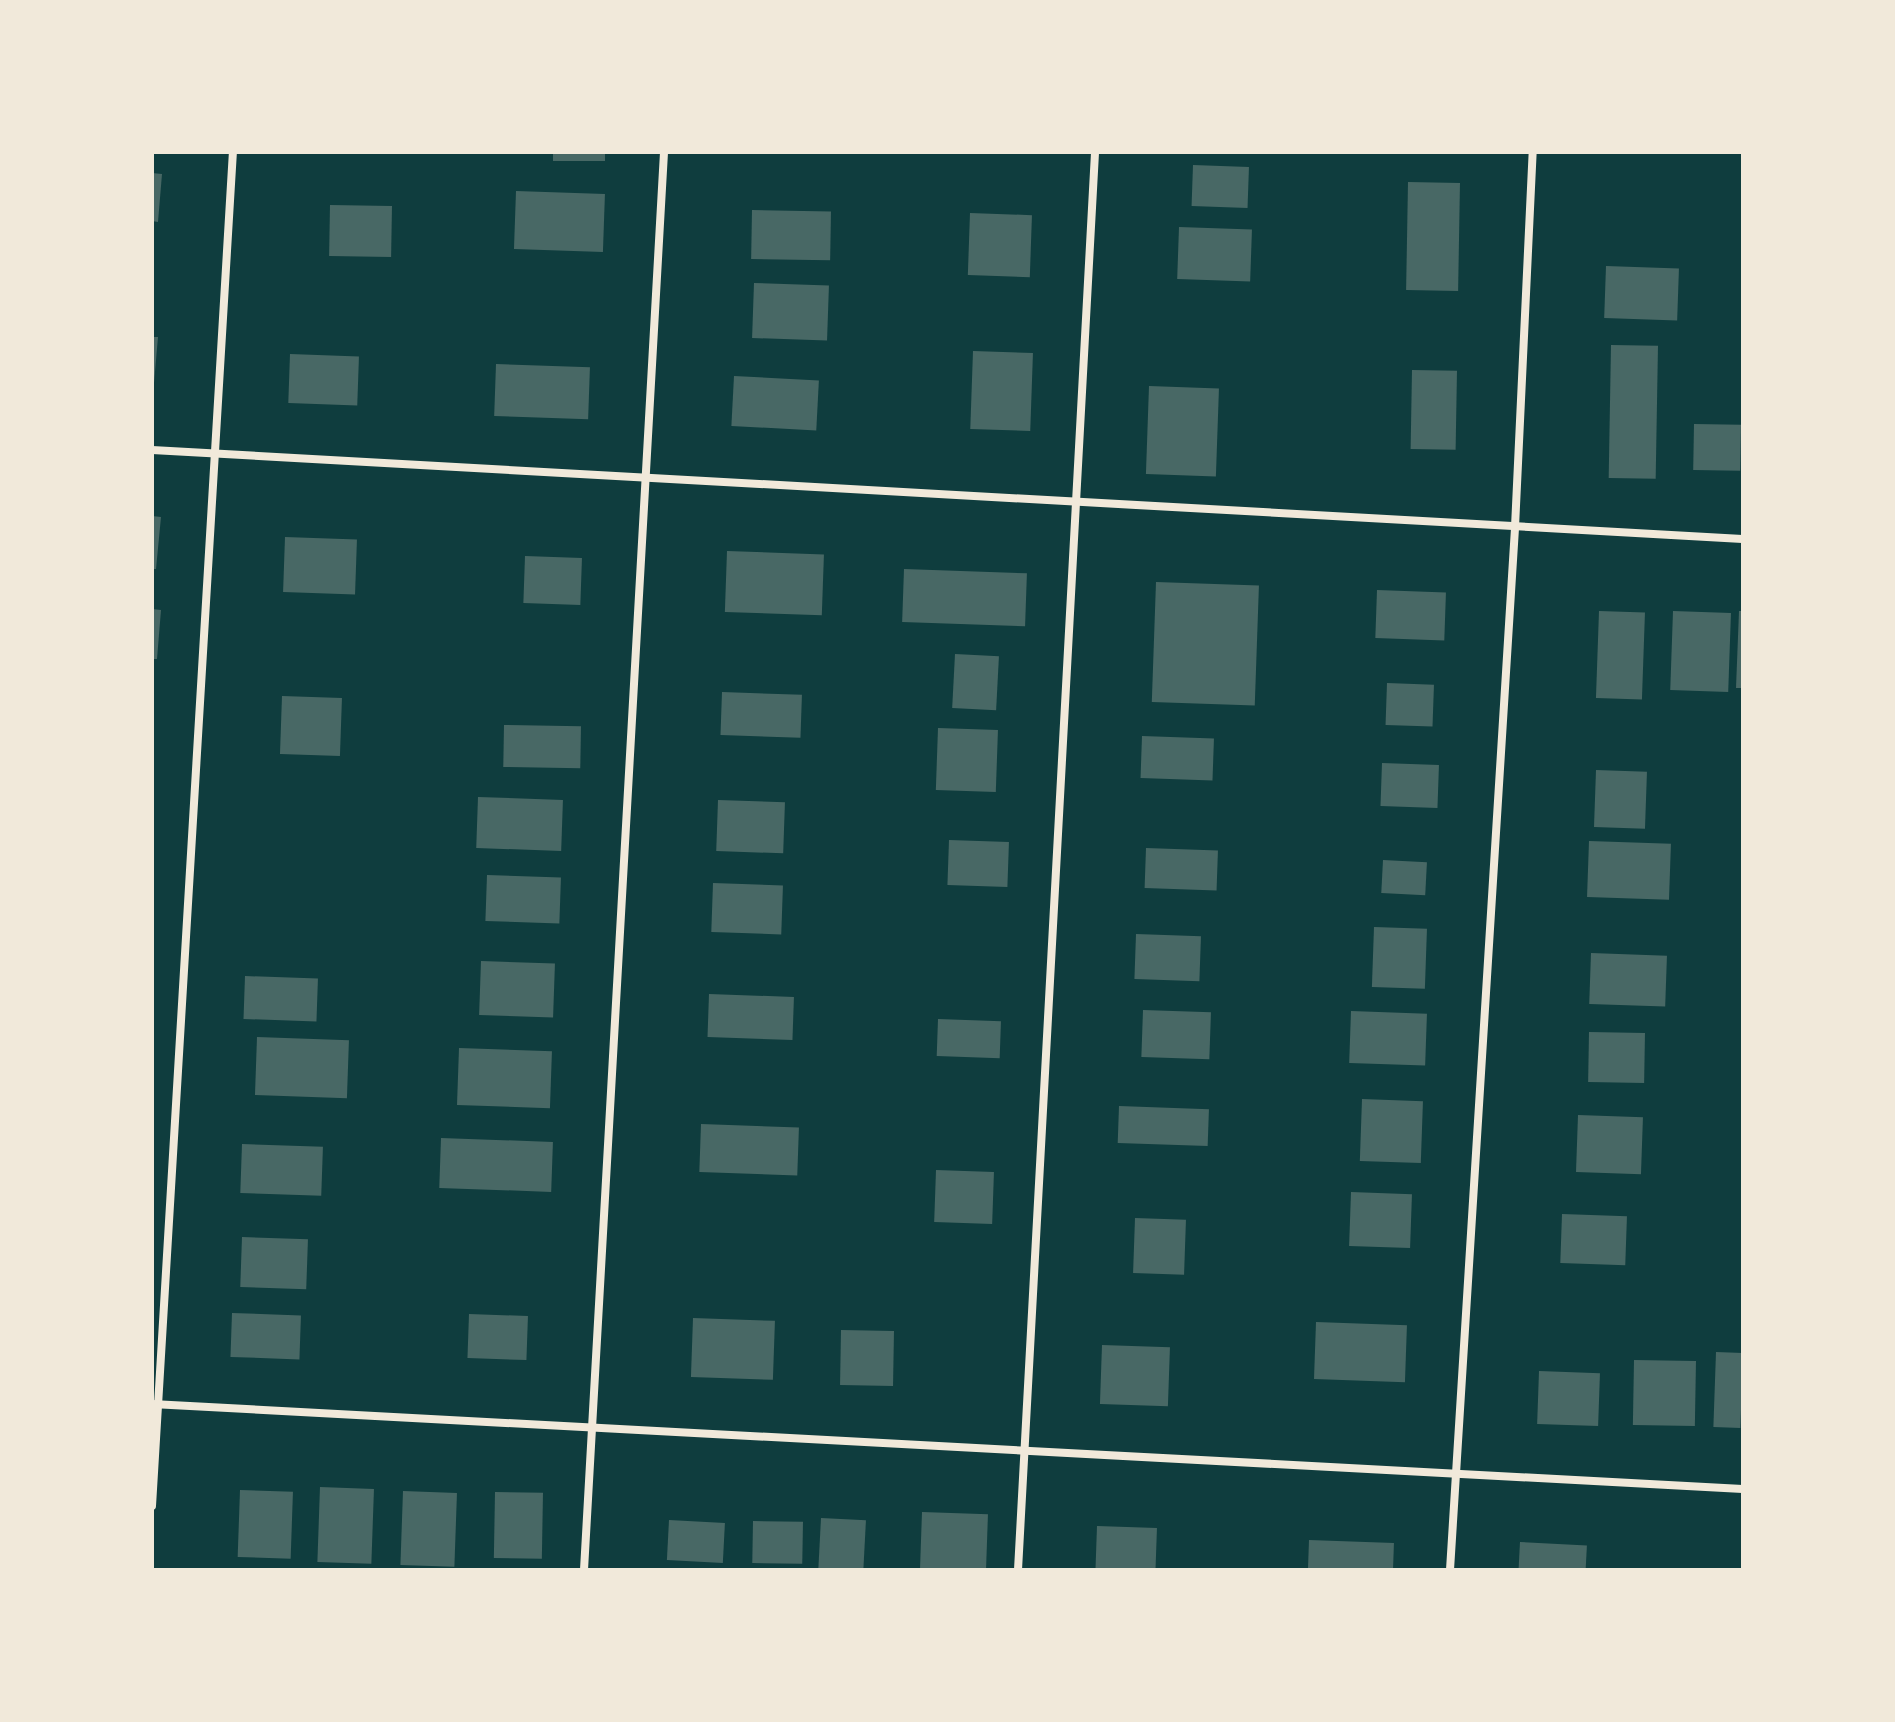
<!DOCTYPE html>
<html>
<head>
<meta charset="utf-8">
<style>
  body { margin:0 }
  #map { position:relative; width:1895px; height:1722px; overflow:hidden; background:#0f3d3e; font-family:"Varela Round",sans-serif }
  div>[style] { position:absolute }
  .building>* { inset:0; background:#486865; transform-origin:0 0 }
  .minor>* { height:8px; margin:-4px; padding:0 4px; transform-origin:4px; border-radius:4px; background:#f1e9da }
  span { translate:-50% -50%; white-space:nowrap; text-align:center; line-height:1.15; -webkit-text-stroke:8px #f1e9da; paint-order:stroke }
  .frame { position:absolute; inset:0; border:154px solid #f1e9da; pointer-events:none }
</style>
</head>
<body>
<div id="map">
  <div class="building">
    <div style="left:553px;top:152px;width:52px;height:9px"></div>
    <div style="left:1193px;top:165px;width:56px;height:41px;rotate:2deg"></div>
    <div style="clip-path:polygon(152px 173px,162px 174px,158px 222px,152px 221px)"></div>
    <div style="left:1408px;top:182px;width:52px;height:108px;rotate:1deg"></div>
    <div style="left:516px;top:191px;width:89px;height:58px;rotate:2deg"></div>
    <div style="left:330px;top:205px;width:62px;height:51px;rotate:1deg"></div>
    <div style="left:752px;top:210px;width:79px;height:49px;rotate:1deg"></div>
    <div style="left:970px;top:213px;width:62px;height:62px;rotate:2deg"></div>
    <div style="left:1179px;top:227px;width:73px;height:52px;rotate:2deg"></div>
    <div style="left:1606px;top:266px;width:73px;height:52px;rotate:2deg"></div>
    <div style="left:754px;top:283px;width:75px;height:55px;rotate:2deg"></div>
    <div style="clip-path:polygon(152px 337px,158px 337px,154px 383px,152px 383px)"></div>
    <div style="left:1611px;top:345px;width:47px;height:133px;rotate:1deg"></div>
    <div style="left:973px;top:351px;width:60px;height:78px;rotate:2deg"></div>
    <div style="left:290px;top:354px;width:69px;height:49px;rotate:2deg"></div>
    <div style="left:496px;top:364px;width:94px;height:52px;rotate:2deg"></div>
    <div style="left:1412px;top:370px;width:45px;height:79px;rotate:1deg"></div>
    <div style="left:734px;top:376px;width:85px;height:50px;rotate:3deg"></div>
    <div style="left:1149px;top:386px;width:70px;height:88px;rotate:2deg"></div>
    <div style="left:1694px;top:424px;width:47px;height:46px;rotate:1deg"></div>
    <div style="clip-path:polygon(152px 516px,161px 517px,156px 569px,152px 569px)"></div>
    <div style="left:285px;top:537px;width:72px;height:55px;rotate:2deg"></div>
    <div style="left:727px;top:551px;width:97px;height:61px;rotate:2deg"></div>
    <div style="left:525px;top:556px;width:57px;height:47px;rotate:2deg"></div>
    <div style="left:904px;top:569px;width:123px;height:53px;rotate:2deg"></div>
    <div style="left:1156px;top:582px;width:103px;height:120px;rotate:2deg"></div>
    <div style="left:1377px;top:590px;width:69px;height:48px;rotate:2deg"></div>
    <div style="clip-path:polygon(152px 609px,161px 610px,157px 659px,152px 659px)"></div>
    <div style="left:1599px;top:611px;width:46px;height:87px;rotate:2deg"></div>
    <div style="left:1673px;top:611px;width:58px;height:79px;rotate:2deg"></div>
    <div style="clip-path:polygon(1739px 611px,1743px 611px,1743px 688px,1736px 688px)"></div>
    <div style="left:955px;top:654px;width:44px;height:54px;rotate:3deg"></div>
    <div style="left:1387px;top:683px;width:47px;height:42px;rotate:2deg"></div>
    <div style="left:722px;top:692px;width:80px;height:43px;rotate:2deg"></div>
    <div style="left:282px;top:696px;width:60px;height:58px;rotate:2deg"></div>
    <div style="left:504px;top:725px;width:77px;height:42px;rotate:1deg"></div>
    <div style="left:938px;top:728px;width:60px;height:62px;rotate:2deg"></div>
    <div style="left:1142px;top:736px;width:72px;height:42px;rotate:2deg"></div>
    <div style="left:1382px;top:763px;width:57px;height:43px;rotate:2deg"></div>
    <div style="left:1596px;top:770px;width:51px;height:57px;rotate:2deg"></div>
    <div style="left:478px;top:797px;width:85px;height:51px;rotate:2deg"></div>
    <div style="left:718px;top:800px;width:67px;height:51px;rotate:2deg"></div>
    <div style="left:949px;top:840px;width:60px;height:45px;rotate:2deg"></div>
    <div style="left:1589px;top:841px;width:82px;height:56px;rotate:2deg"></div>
    <div style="left:1146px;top:848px;width:72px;height:40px;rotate:2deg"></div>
    <div style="left:1383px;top:860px;width:44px;height:33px;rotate:3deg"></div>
    <div style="left:487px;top:875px;width:74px;height:46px;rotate:2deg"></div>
    <div style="left:713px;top:883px;width:70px;height:49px;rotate:2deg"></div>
    <div style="left:1374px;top:927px;width:53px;height:60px;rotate:2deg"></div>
    <div style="left:1136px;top:934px;width:65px;height:45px;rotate:2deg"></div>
    <div style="left:1591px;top:953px;width:76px;height:51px;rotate:2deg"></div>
    <div style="left:481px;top:961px;width:74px;height:54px;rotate:2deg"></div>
    <div style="left:245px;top:976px;width:73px;height:43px;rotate:2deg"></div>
    <div style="left:709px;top:994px;width:85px;height:43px;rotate:2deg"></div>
    <div style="left:1143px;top:1010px;width:68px;height:47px;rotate:2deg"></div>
    <div style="left:1351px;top:1011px;width:76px;height:52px;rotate:2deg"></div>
    <div style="left:938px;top:1019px;width:63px;height:37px;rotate:2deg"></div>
    <div style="left:1589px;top:1032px;width:56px;height:50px;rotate:1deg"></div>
    <div style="left:257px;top:1037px;width:92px;height:58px;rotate:2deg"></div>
    <div style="left:459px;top:1048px;width:93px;height:57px;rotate:2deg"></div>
    <div style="left:1362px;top:1099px;width:61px;height:62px;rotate:2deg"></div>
    <div style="left:1119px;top:1106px;width:90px;height:37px;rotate:2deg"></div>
    <div style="left:1578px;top:1115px;width:65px;height:57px;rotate:2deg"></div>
    <div style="left:701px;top:1124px;width:98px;height:48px;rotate:2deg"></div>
    <div style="left:441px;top:1138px;width:112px;height:50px;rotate:2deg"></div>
    <div style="left:242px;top:1144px;width:81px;height:49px;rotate:2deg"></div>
    <div style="left:936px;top:1170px;width:58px;height:52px;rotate:2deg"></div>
    <div style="left:1351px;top:1192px;width:61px;height:54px;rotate:2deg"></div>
    <div style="left:1562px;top:1214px;width:65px;height:49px;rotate:2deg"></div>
    <div style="left:1135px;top:1218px;width:51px;height:55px;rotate:2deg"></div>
    <div style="left:242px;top:1237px;width:66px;height:50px;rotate:2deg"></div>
    <div style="left:232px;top:1313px;width:69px;height:44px;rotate:2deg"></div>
    <div style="left:469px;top:1314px;width:59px;height:44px;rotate:2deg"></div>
    <div style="left:693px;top:1318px;width:82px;height:59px;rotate:2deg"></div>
    <div style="left:1316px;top:1322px;width:91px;height:57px;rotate:2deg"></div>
    <div style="left:841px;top:1330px;width:53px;height:55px;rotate:1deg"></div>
    <div style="left:1102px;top:1345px;width:68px;height:59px;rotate:2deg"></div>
    <div style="left:1716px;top:1352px;width:27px;height:75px;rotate:2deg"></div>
    <div style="left:1634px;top:1360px;width:62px;height:65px;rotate:1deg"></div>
    <div style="left:1539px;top:1371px;width:61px;height:53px;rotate:2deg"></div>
    <div style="left:320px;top:1487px;width:54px;height:75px;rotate:2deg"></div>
    <div style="left:240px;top:1490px;width:53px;height:67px;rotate:2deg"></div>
    <div style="left:403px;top:1491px;width:54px;height:74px;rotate:2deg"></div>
    <div style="left:495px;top:1492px;width:48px;height:66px;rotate:1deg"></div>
    <div style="left:922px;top:1512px;width:66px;height:58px;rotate:2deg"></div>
    <div style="left:821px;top:1518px;width:45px;height:52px;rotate:3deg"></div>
    <div style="left:669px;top:1520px;width:56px;height:40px;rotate:3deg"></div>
    <div style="left:753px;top:1521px;width:50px;height:42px;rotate:1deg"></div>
    <div style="left:1097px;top:1526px;width:60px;height:44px;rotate:2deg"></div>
    <div style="left:1309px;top:1540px;width:85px;height:30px;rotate:2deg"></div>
    <div style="left:1520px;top:1542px;width:67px;height:28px;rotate:3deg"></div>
  </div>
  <div class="minor">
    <div style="left:152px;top:450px;width:1593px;rotate:3.2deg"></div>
    <div style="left:152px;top:1404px;width:1593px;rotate:3.06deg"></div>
    <div style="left:152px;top:1506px;width:1356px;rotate:-86.58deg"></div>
    <div style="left:584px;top:1570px;width:1420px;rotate:-86.77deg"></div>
    <div style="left:1018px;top:1570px;width:1420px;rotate:-86.89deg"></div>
    <div style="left:1450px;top:1570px;width:1045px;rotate:-86.43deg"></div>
    <div style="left:1515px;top:527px;width:375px;rotate:-87.3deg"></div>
  </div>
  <div class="frame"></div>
</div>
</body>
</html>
